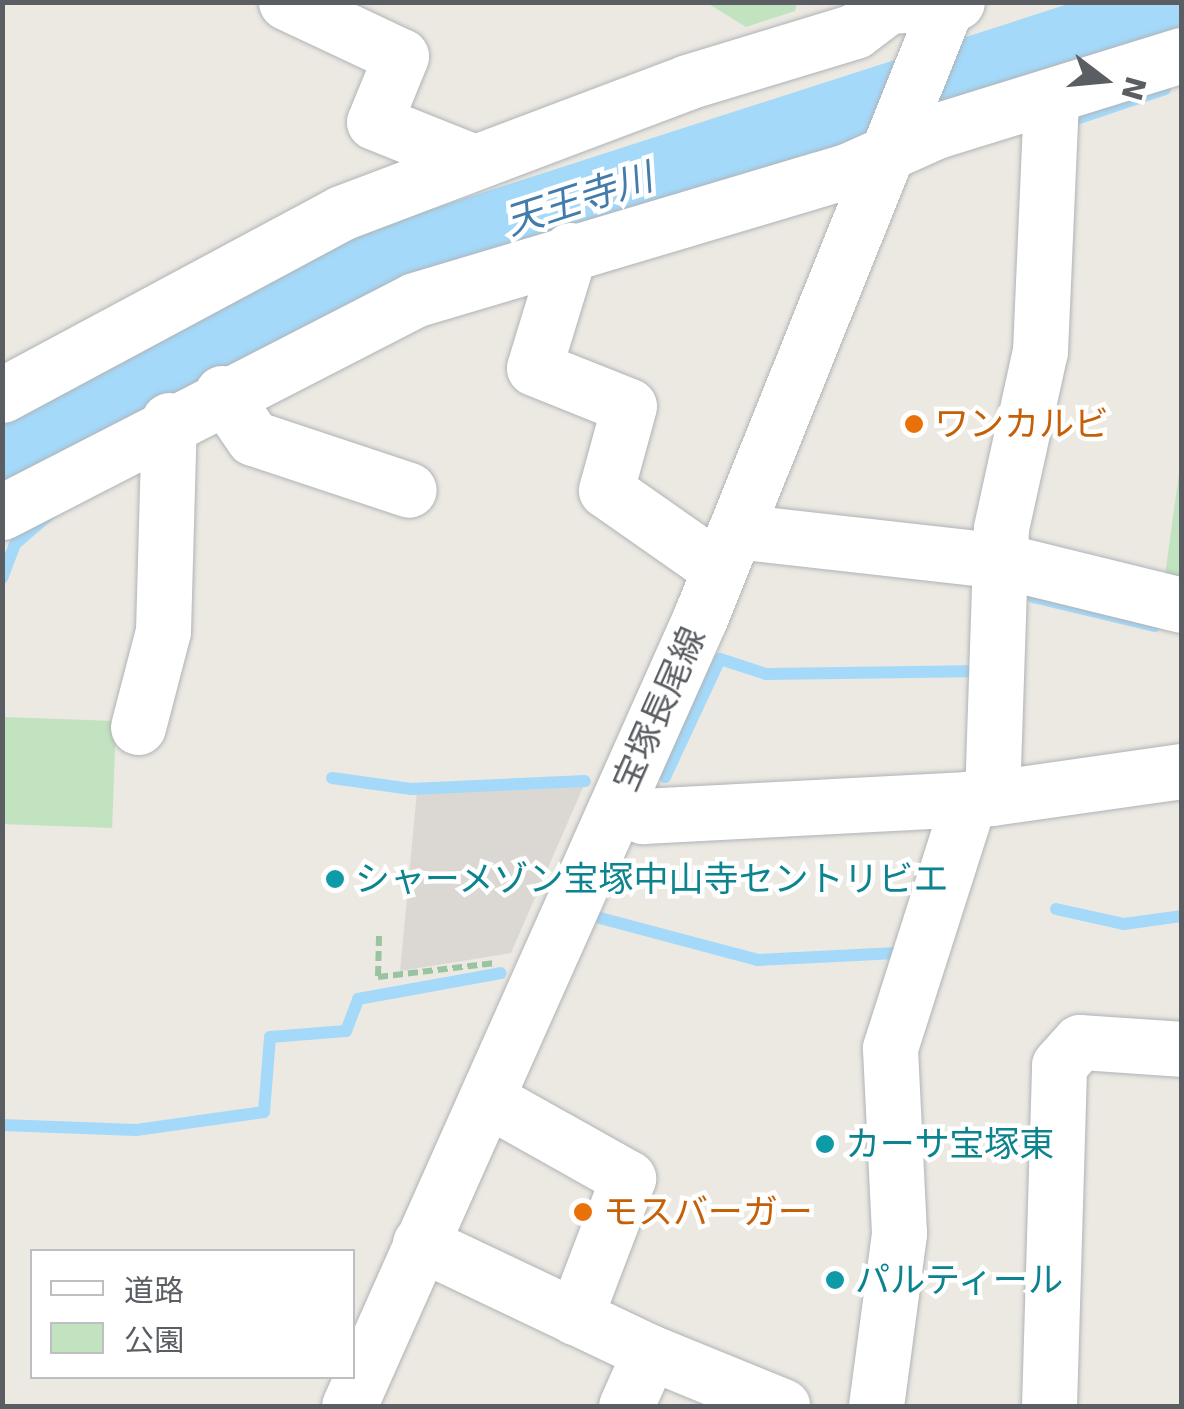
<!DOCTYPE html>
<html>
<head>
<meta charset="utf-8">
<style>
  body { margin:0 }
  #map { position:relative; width:1184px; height:1409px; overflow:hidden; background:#ece9e2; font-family:"DejaVu Sans","Noto Sans JP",sans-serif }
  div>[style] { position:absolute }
  .industrial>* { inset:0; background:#dbd8d4 }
  .green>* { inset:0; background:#c2e3c0; transform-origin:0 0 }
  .stream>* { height:12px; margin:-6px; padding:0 6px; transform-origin:6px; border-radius:6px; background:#a5d9f9 }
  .river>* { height:75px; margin:-37.5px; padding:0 37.5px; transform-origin:37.5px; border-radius:37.5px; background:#a5d9f9 }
  .path>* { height:6px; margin-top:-3px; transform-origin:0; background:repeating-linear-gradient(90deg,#9ac3a2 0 10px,transparent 0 15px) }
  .roads { filter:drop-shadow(0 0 2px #afb3b7) drop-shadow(0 0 2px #afb3b7) }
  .minor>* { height:55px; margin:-27.5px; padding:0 27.5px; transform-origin:27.5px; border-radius:27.5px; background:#fff }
  .dots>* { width:28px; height:28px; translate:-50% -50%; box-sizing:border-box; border:5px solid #fff; border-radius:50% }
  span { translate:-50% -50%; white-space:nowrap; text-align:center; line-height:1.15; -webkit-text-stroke:9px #fff; paint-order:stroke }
  .food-label { font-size:35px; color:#c56008 }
  .left { translate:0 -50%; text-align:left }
  .street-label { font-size:35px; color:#5a5e62 }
  .culture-label { font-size:35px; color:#0d838f }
  .water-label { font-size:38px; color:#437baa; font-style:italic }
  .frame { position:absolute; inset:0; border:5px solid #5a5e62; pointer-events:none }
  .legend { position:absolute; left:30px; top:1249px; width:325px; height:130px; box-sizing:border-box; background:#fff; border:2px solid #bdbfc0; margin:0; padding:12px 18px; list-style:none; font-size:30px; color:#5a5e62 }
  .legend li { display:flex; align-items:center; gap:20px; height:50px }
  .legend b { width:50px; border:2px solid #bdbfc0 }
  .north { position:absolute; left:1054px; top:30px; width:100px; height:100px; -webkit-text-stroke:8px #fff; paint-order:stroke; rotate:106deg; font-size:28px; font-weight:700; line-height:40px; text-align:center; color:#5a5e62 }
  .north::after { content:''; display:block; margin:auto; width:35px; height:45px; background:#5a5e62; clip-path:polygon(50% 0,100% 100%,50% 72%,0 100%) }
</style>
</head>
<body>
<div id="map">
  <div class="industrial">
    <div style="clip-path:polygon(584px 785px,511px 953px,400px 971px,417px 791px)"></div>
  </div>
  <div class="green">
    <div style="clip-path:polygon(707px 3px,797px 3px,795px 11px,746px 27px)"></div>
    <div style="clip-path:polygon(1181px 459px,1181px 579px,1165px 575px)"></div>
    <div style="left:3px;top:717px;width:113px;height:107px;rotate:2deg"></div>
  </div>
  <div class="stream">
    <div style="left:1076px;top:119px;width:94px;rotate:-18.6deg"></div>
    <div style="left:2px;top:578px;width:36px;rotate:-69deg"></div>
    <div style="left:15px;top:544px;width:46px;rotate:-40.6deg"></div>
    <div style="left:1033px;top:597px;width:125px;rotate:13.4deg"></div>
    <div style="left:665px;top:777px;width:130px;rotate:-65deg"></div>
    <div style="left:720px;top:659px;width:48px;rotate:18.1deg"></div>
    <div style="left:766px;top:674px;width:220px;rotate:-0.8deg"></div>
    <div style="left:332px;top:778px;width:80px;rotate:7.9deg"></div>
    <div style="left:411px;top:789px;width:174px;rotate:-2.6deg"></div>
    <div style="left:1056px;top:909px;width:70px;rotate:12.4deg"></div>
    <div style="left:1124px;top:924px;width:59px;rotate:-7.9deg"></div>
    <div style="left:600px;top:918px;width:163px;rotate:14.9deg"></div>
    <div style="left:758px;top:960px;width:139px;rotate:-2.9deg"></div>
    <div style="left:2px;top:1125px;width:134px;rotate:2.1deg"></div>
    <div style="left:136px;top:1130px;width:129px;rotate:-8deg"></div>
    <div style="left:264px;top:1112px;width:75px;rotate:-85.4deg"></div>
    <div style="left:270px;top:1037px;width:76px;rotate:-4.5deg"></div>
    <div style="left:346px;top:1031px;width:34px;rotate:-69deg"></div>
    <div style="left:358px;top:999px;width:145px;rotate:-10.3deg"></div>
  </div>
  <div class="river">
    <div style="left:2px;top:453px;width:191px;rotate:-30.6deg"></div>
    <div style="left:166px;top:356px;width:221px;rotate:-23.4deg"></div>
    <div style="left:369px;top:268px;width:854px;rotate:-17.86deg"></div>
  </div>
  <div class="path">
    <div style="left:379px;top:936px;width:41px;rotate:91.4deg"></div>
    <div style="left:378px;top:977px;width:118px;rotate:-6.8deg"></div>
  </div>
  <div class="roads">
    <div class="minor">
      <div style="left:286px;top:2px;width:127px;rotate:25.2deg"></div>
      <div style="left:401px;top:56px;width:71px;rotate:112.2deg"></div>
      <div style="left:374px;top:122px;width:108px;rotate:21.8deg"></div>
      <div style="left:570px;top:250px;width:123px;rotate:107deg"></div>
      <div style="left:534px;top:368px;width:102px;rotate:21.8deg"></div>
      <div style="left:629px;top:406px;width:87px;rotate:105.3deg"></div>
      <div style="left:606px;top:490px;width:138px;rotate:35deg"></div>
      <div style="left:222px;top:393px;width:55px;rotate:55.4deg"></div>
      <div style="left:253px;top:438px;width:164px;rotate:18.4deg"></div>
      <div style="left:2px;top:395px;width:385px;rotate:-28.2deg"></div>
      <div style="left:341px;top:213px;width:370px;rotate:-20.7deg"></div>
      <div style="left:687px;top:82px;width:176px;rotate:-16.9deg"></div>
      <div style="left:855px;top:31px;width:41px;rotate:-37.1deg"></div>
      <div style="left:888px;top:6px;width:69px;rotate:-3.3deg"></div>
      <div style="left:2px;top:512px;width:463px;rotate:-27.2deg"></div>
      <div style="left:414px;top:300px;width:452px;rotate:-16.6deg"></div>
      <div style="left:847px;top:171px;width:98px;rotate:-24.2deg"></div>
      <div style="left:936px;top:131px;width:257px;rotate:-17.2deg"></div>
      <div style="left:735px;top:531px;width:270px;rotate:6.4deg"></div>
      <div style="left:1003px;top:561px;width:184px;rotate:13.8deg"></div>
      <div style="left:138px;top:727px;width:99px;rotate:-75.4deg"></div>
      <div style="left:163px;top:631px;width:211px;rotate:-88.4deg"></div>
      <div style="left:992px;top:798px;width:270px;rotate:-88.1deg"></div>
      <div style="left:1001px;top:528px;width:181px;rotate:-77.6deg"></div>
      <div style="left:1040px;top:351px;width:254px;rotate:-87.5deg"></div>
      <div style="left:618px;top:804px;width:28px;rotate:26deg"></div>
      <div style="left:643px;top:816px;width:349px;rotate:-3deg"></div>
      <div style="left:992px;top:798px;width:192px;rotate:-8.1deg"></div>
      <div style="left:487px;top:1099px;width:162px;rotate:29.3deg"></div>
      <div style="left:628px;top:1178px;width:149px;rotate:110.9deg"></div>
      <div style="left:420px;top:1243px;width:255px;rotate:25.4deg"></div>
      <div style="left:349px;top:1406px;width:863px;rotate:-65.99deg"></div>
      <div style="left:700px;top:618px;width:664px;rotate:-68.07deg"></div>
      <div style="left:626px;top:1406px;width:59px;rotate:-66deg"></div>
      <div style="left:650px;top:1352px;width:143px;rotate:22.2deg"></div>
      <div style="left:876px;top:1406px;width:175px;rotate:-82.4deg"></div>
      <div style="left:899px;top:1233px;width:185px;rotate:-92.8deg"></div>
      <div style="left:890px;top:1048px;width:262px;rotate:-72.3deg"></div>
      <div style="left:1049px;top:1406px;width:341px;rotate:-88.3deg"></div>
      <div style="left:1059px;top:1065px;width:31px;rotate:-48deg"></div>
      <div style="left:1080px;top:1042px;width:102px;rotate:3.9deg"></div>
    </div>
  </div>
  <div class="dots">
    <div style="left:914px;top:424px;background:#e8710a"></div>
    <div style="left:335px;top:879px;background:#0f9aa8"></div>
    <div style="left:825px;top:1144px;background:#0f9aa8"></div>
    <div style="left:583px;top:1212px;background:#e8710a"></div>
    <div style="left:835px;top:1280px;background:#0f9aa8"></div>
  </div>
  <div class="food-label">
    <span class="left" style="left:934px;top:424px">ワンカルビ</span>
    <span class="left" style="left:603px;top:1212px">モスバーガー</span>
  </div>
  <div class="street-label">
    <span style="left:659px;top:709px;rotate:-66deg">宝塚長尾線</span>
  </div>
  <div class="culture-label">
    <span class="left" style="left:355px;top:879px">シャーメゾン宝塚中山寺セントリビエ</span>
    <span class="left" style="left:845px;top:1144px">カーサ宝塚東</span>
    <span class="left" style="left:855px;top:1280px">パルティール</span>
  </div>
  <div class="water-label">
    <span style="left:579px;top:200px;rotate:-18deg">天王寺川</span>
  </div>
  <div class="frame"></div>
  <ul class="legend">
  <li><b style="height:12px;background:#fff"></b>道路</li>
  <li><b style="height:28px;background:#c2e3c0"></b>公園</li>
  </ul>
  <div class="north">N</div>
</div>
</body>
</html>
